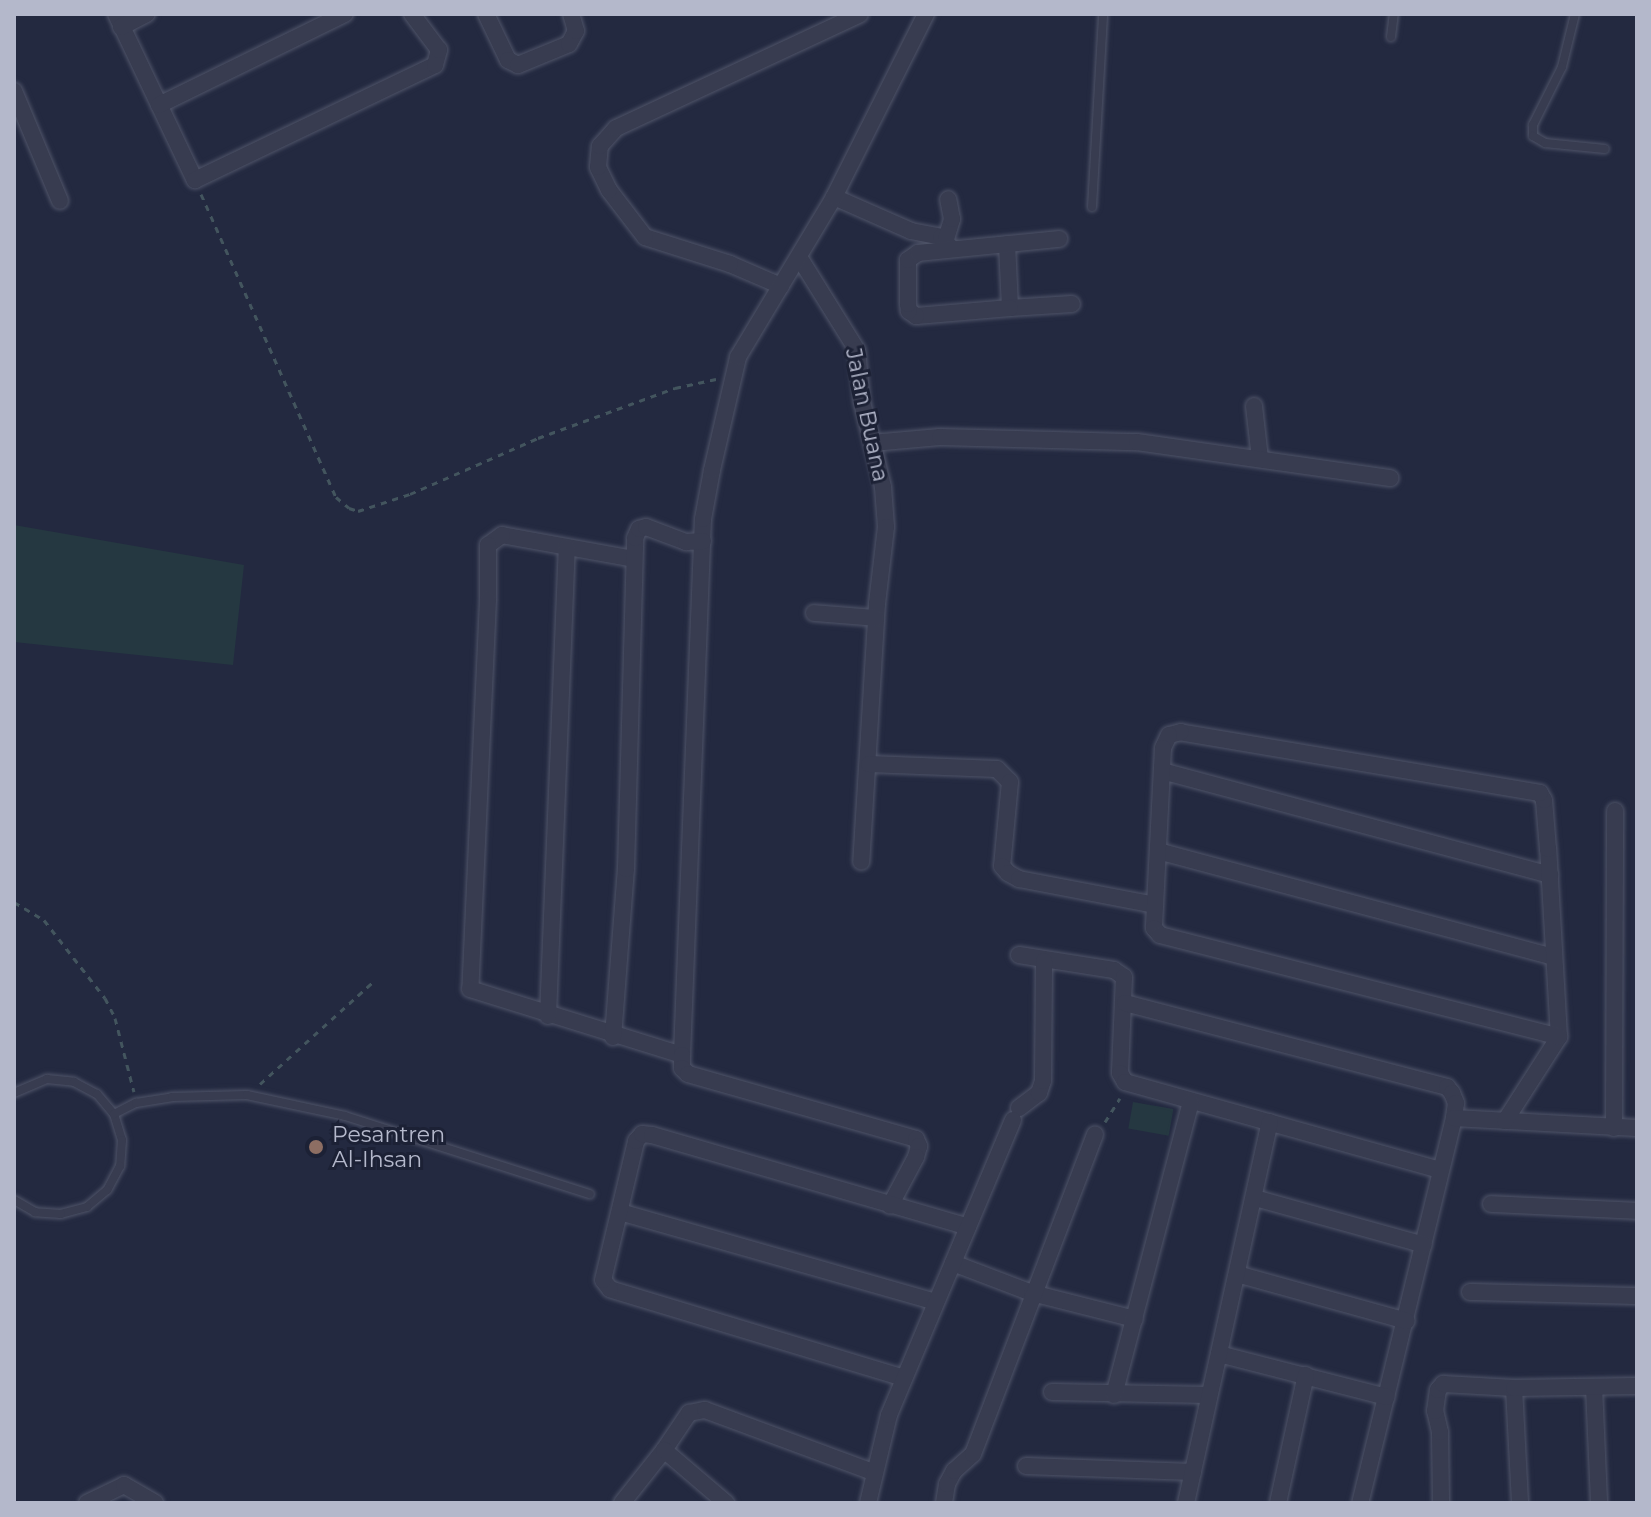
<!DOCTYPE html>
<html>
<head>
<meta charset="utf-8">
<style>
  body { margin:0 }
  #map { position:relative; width:1651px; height:1517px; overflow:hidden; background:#232940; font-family:Montserrat,sans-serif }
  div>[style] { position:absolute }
  .green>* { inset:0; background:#253841; transform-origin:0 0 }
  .path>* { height:3px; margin-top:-1.5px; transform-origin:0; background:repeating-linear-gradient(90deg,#43555e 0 6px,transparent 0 12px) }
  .roads { filter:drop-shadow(0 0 2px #4f5468) drop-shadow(0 0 2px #4f5468) }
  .lane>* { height:8px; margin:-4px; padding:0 4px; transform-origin:4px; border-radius:4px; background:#383c50 }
  .street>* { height:16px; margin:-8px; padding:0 8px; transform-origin:8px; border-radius:8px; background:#383c50 }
  .dots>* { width:22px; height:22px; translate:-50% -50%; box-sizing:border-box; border:4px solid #1c2135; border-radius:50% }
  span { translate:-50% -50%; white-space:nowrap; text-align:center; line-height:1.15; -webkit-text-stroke:6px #1c2135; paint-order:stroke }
  .street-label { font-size:22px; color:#b4b8cb }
  .poi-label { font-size:22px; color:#b4b8cb }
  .left { translate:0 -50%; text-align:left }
  .frame { position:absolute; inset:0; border:16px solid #b4b8cb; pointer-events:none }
</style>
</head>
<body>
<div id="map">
  <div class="green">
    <div style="clip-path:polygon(14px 525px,244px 565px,233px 665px,14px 642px)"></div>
    <div style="left:1133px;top:1102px;width:41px;height:27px;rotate:10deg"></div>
  </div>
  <div class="path">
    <div style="left:201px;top:194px;width:332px;rotate:66deg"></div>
    <div style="left:336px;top:497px;width:17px;rotate:40deg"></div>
    <div style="left:349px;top:508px;width:9px;rotate:18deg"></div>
    <div style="left:358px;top:511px;width:55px;rotate:-18.1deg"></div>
    <div style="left:410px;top:494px;width:140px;rotate:-23.6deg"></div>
    <div style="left:538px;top:438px;width:146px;rotate:-20.1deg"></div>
    <div style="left:675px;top:388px;width:42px;rotate:-12.4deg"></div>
    <div style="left:14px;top:902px;width:35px;rotate:31deg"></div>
    <div style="left:44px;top:920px;width:99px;rotate:52deg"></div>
    <div style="left:105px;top:998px;width:22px;rotate:63deg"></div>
    <div style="left:115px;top:1018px;width:76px;rotate:75.6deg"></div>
    <div style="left:260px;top:1084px;width:152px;rotate:-42.1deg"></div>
    <div style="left:1105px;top:1122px;width:28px;rotate:-58deg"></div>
  </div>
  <div class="roads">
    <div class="lane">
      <div style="left:1575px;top:14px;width:55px;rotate:103.8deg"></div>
      <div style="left:1562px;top:67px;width:65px;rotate:116.6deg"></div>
      <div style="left:1533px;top:125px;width:11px;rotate:90deg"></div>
      <div style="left:1533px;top:136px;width:14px;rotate:30deg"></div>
      <div style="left:1545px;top:143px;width:60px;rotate:5.7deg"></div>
      <div style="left:1391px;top:37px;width:23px;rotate:-83deg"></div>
      <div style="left:1092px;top:207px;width:193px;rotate:-86.7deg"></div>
      <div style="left:14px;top:1093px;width:36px;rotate:-23deg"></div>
      <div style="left:47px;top:1079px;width:27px;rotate:6deg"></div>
      <div style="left:74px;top:1082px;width:26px;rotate:28deg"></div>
      <div style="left:97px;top:1094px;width:26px;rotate:50deg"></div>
      <div style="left:114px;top:1114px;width:27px;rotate:73deg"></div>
      <div style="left:122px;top:1140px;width:26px;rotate:94deg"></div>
      <div style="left:120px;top:1166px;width:27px;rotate:118deg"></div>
      <div style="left:107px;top:1190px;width:26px;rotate:140deg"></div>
      <div style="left:87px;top:1207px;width:27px;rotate:165deg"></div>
      <div style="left:61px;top:1214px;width:26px;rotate:-176deg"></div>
      <div style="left:35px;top:1212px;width:24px;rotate:-150deg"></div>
      <div style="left:114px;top:1114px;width:25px;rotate:-27deg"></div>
      <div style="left:136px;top:1103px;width:36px;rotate:-9deg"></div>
      <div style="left:172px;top:1097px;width:75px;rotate:-1.5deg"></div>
      <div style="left:247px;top:1095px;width:100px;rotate:12.1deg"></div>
      <div style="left:345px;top:1116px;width:257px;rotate:17.7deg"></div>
    </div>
    <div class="street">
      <div style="left:116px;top:14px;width:184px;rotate:64.6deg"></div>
      <div style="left:195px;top:180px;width:266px;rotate:-25.6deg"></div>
      <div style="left:435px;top:65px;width:16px;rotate:-75deg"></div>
      <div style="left:439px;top:50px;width:45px;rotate:-126.9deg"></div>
      <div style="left:486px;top:14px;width:51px;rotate:64.4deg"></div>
      <div style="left:508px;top:60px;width:11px;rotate:27deg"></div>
      <div style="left:518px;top:65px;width:55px;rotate:-22.4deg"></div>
      <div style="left:569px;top:44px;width:15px;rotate:-62deg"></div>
      <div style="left:576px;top:31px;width:18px;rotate:-106deg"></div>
      <div style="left:121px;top:27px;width:29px;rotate:-27deg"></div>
      <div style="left:14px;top:91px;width:119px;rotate:67.3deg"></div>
      <div style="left:159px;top:105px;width:207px;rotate:-26.1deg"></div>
      <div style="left:834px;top:197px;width:84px;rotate:23.8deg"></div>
      <div style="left:911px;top:231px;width:31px;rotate:11deg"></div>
      <div style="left:941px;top:237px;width:16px;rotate:47deg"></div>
      <div style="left:946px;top:239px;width:21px;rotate:-73deg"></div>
      <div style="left:952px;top:219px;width:20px;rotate:-101deg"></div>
      <div style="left:1007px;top:244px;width:64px;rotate:87.3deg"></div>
      <div style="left:1010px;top:308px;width:62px;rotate:-3.7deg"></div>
      <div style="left:799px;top:257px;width:110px;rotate:58.1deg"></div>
      <div style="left:857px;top:350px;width:52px;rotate:84.5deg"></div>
      <div style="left:862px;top:402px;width:88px;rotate:76.1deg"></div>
      <div style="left:883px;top:487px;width:40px;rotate:85.7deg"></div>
      <div style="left:886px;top:527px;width:78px;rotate:96.7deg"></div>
      <div style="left:877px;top:604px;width:258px;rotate:93.5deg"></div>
      <div style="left:781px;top:286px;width:56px;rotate:-156.7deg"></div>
      <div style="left:730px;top:264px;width:89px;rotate:-162.4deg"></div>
      <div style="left:645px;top:237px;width:59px;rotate:-127.5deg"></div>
      <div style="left:609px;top:190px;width:25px;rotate:-116deg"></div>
      <div style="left:598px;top:167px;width:21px;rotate:-85deg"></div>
      <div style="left:600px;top:146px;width:24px;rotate:-48deg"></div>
      <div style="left:616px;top:128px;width:269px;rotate:-25deg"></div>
      <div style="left:1010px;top:308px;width:94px;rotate:175.1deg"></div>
      <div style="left:916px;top:316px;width:9px;rotate:-144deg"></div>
      <div style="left:909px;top:311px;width:7px;rotate:-98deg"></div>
      <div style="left:908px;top:304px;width:44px;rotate:-90deg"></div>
      <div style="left:908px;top:260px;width:12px;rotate:-35deg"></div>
      <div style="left:918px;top:253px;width:142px;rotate:-5.7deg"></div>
      <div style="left:1254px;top:406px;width:53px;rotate:83.5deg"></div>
      <div style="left:872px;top:443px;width:68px;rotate:-5deg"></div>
      <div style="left:940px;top:437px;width:197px;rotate:1.5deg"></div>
      <div style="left:1137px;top:442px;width:256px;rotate:8.1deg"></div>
      <div style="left:634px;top:559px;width:134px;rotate:-169.7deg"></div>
      <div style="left:502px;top:535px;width:17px;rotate:144deg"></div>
      <div style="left:488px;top:545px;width:55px;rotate:90deg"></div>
      <div style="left:488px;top:600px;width:389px;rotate:92.6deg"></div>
      <div style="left:470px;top:989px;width:222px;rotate:17.3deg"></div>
      <div style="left:682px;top:1055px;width:536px;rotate:-87.76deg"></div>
      <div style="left:703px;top:519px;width:50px;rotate:-79.6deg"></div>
      <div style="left:712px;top:470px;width:116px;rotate:-77deg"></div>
      <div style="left:738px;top:357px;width:187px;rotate:-59deg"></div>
      <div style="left:834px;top:197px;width:205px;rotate:-63.3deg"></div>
      <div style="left:814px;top:613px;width:62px;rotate:4.6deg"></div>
      <div style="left:869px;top:764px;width:128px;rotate:2.2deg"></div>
      <div style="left:997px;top:769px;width:18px;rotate:45deg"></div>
      <div style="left:1010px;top:782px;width:84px;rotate:95.4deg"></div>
      <div style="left:1002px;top:866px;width:9px;rotate:49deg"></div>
      <div style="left:1008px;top:873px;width:13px;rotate:29deg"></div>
      <div style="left:1019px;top:879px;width:138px;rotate:10.8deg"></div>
      <div style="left:1162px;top:771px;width:402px;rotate:15deg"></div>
      <div style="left:1158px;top:851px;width:410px;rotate:15deg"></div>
      <div style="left:1019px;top:955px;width:96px;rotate:9deg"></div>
      <div style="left:1114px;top:970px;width:12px;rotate:35deg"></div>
      <div style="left:1124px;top:977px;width:96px;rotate:92.4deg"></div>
      <div style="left:1120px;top:1073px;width:10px;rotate:61deg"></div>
      <div style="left:1125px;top:1082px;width:327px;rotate:15.6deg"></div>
      <div style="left:1125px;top:1003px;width:333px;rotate:14.6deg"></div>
      <div style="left:1447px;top:1087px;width:8px;rotate:50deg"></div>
      <div style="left:1452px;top:1093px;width:11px;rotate:68deg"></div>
      <div style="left:1456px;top:1103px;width:15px;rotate:98deg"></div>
      <div style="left:1454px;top:1118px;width:396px;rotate:103.7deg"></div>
      <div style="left:548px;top:1016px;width:469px;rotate:-87.7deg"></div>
      <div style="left:613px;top:1037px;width:169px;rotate:-85.6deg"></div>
      <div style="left:626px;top:869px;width:331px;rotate:-88.4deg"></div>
      <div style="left:635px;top:538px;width:10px;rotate:-66deg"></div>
      <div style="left:639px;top:529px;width:7px;rotate:-16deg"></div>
      <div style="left:646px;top:527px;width:43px;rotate:20.6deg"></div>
      <div style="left:686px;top:542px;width:17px;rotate:-3deg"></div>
      <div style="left:682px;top:1055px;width:13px;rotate:90deg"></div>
      <div style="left:682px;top:1068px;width:8px;rotate:45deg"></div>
      <div style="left:688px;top:1074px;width:237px;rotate:15.9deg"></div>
      <div style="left:916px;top:1139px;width:8px;rotate:67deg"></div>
      <div style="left:919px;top:1146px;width:11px;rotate:105deg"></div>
      <div style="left:916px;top:1157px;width:55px;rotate:118deg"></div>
      <div style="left:1019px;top:1108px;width:25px;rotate:-37deg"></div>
      <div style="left:1039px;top:1093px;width:13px;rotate:-72deg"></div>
      <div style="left:1043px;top:1081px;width:120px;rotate:-89.5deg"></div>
      <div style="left:1454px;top:1118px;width:183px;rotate:3.1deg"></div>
      <div style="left:1505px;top:1121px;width:100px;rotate:-57.3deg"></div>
      <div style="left:1559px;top:1037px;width:188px;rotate:-93.3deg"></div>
      <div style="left:1548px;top:849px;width:49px;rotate:-94.7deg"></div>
      <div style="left:1544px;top:800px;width:8px;rotate:-120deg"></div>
      <div style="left:1540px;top:793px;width:364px;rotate:-170.4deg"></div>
      <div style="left:1181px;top:732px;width:12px;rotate:166deg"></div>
      <div style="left:1169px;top:735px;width:14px;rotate:115deg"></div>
      <div style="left:1163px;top:748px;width:180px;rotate:92.9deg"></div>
      <div style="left:1154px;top:928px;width:9px;rotate:49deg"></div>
      <div style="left:1160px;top:935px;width:412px;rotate:14.3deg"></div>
      <div style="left:1614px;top:1128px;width:317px;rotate:-89.8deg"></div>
      <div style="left:1255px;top:1198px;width:175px;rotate:15.5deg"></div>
      <div style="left:1491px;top:1204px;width:146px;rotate:2.7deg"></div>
      <div style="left:620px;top:1212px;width:328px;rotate:15.9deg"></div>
      <div style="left:953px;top:1263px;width:85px;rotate:20.8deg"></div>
      <div style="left:1032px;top:1293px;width:106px;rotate:14.2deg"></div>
      <div style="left:1237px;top:1274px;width:176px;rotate:15.5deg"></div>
      <div style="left:1470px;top:1292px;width:167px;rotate:1.4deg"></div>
      <div style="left:1219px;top:1354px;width:173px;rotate:14.4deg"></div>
      <div style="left:904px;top:1378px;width:307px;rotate:-163.2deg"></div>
      <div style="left:610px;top:1289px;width:11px;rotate:-128deg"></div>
      <div style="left:603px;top:1280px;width:143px;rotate:-76.6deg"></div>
      <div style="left:636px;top:1141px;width:9px;rotate:-49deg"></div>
      <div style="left:642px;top:1134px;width:10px;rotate:6deg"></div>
      <div style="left:652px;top:1135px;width:329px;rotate:16.2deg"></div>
      <div style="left:1594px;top:1387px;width:116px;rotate:87.5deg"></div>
      <div style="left:1514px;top:1388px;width:115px;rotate:87deg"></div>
      <div style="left:1052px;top:1392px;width:157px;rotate:1.1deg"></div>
      <div style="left:1114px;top:1395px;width:303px;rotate:-75.3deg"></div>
      <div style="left:664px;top:1450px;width:45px;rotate:-56deg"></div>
      <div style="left:689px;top:1413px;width:16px;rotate:-11deg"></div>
      <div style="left:705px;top:1410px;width:181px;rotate:20.3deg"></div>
      <div style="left:1026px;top:1466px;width:167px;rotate:2.1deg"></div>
      <div style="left:87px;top:1503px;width:41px;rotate:-25.9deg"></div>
      <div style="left:124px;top:1485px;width:36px;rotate:30deg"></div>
      <div style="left:622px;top:1503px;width:68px;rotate:-51.6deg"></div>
      <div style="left:664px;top:1450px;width:82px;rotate:40.5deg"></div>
      <div style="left:868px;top:1503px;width:90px;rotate:-76.6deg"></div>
      <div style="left:889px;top:1415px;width:320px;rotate:-67.2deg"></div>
      <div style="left:944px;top:1503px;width:19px;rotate:-81deg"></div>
      <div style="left:947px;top:1484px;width:15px;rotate:-62deg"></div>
      <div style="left:954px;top:1471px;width:25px;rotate:-42deg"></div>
      <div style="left:973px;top:1454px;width:342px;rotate:-69.1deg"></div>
      <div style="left:1186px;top:1503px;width:390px;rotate:-77.6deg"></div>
      <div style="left:1278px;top:1503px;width:131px;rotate:-77.7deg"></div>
      <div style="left:1441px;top:1503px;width:71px;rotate:-90.8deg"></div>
      <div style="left:1440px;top:1432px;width:22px;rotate:-103deg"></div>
      <div style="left:1435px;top:1411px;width:21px;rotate:-82deg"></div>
      <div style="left:1438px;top:1390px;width:8px;rotate:-50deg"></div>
      <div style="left:1443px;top:1384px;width:71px;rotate:3.2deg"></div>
      <div style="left:1514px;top:1388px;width:123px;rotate:-0.9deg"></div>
    </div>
  </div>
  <div class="dots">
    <div style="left:316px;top:1147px;background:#8d6e63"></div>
  </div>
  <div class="street-label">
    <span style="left:867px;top:415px;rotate:78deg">Jalan Buana</span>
  </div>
  <div class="poi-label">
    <span class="left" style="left:332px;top:1147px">Pesantren<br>Al-Ihsan</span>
  </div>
  <div class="frame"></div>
</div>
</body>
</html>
